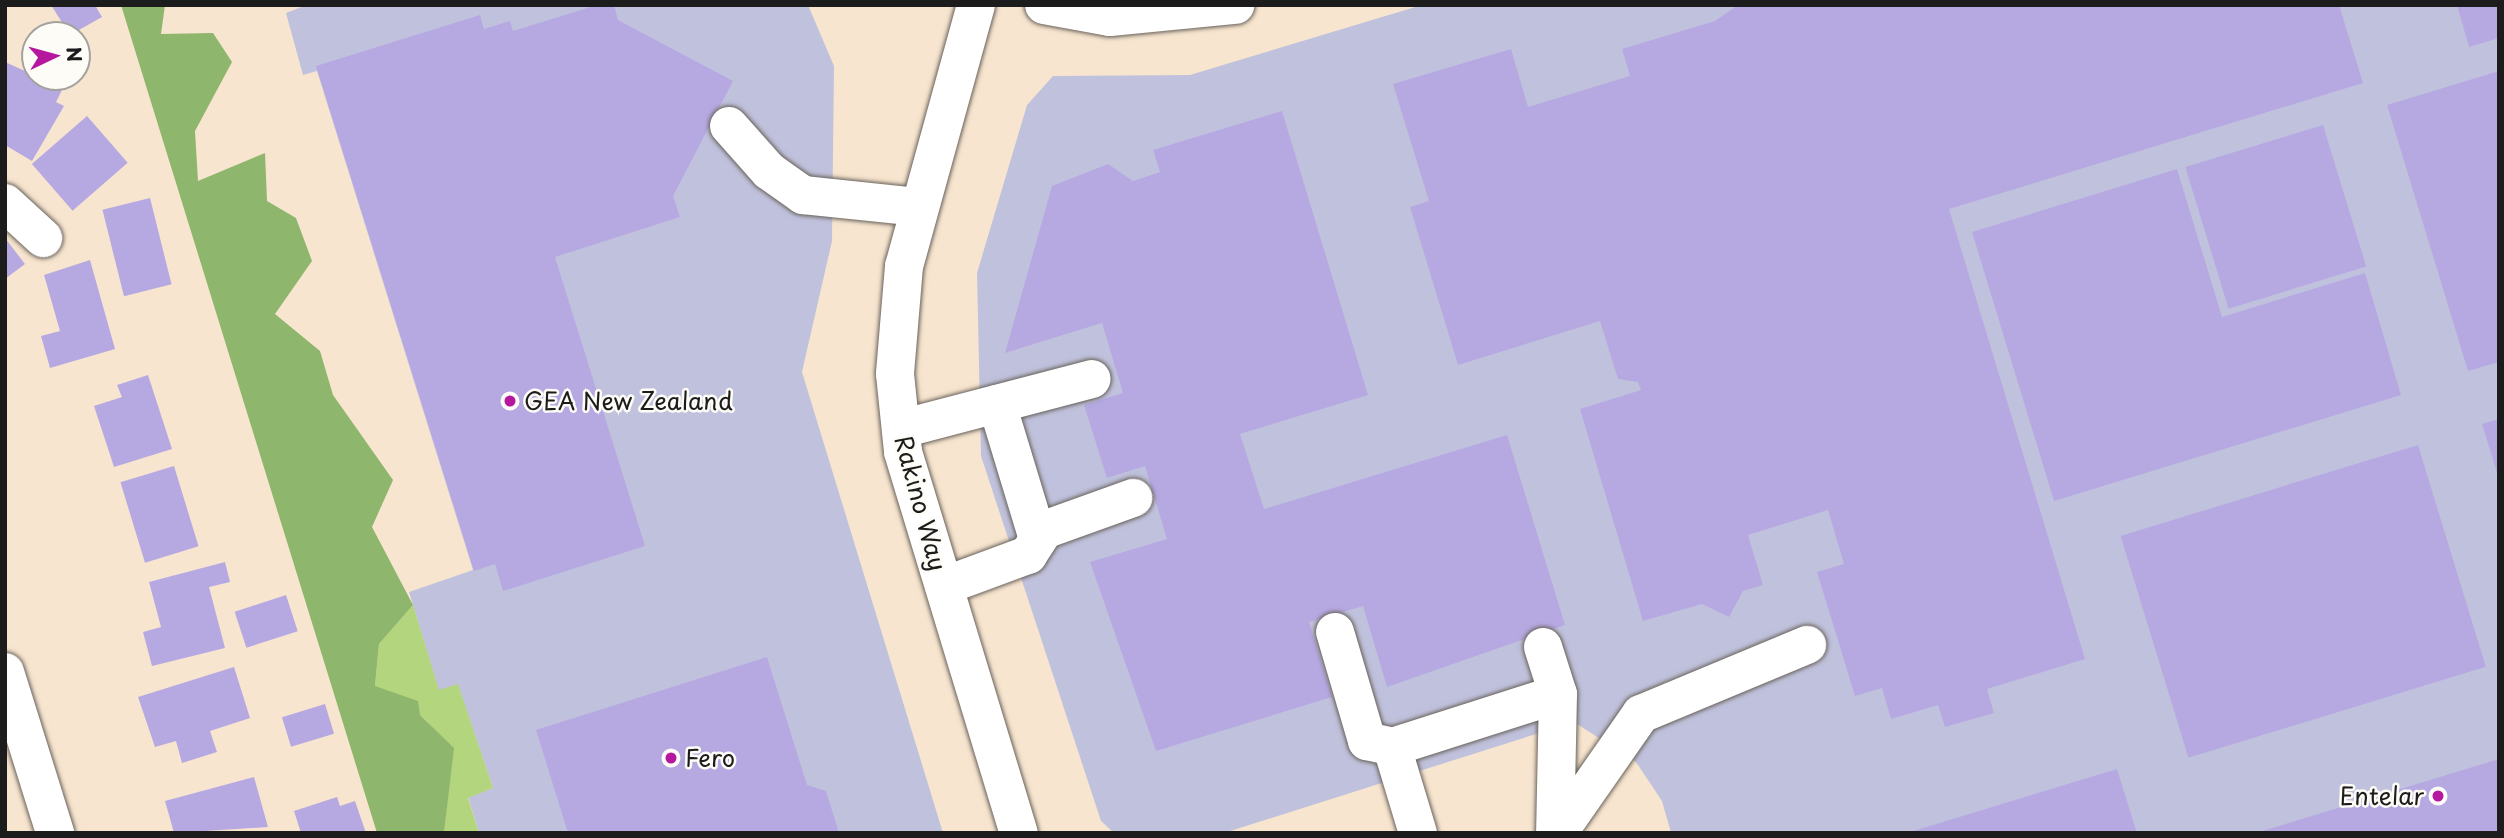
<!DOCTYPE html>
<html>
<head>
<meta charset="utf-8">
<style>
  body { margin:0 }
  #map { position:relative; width:2504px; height:838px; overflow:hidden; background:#f7e5cf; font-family:"Playpen Sans",sans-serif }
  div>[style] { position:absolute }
  .industrial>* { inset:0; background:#c0c2dd }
  .green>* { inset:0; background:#b3d57d }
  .forest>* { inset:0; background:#8eb66c }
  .building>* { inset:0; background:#b6a9e2; transform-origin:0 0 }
  .roads { filter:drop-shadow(0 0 2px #69625b) drop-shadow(0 0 2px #69625b) }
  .minor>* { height:38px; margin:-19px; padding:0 19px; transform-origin:19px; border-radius:19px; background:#fff }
  .dots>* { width:19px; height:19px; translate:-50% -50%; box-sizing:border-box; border:4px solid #fdfcf7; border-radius:50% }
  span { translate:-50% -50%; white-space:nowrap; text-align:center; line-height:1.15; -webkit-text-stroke:5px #fdfcf7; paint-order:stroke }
  .poi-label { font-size:24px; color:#1c1c1c }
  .left { translate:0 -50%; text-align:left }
  .right { translate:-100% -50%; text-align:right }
  .street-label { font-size:24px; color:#1c1c1c }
  .frame { position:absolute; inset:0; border:7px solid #1c1c1c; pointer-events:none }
  .north { position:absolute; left:21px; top:21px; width:70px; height:70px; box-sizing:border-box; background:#fdfcf7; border:2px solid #a3a29f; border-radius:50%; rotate:85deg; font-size:19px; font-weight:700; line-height:28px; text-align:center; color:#1c1c1c }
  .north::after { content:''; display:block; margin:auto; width:24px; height:32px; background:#b5179e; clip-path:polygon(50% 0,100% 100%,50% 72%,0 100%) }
</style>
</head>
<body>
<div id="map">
  <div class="industrial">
    <div style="clip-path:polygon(307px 5px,808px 5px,834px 66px,832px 241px,802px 372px,943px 833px,479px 833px,468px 797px,493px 788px,458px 685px,439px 691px,409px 592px,473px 570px,317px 71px,303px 75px,286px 13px)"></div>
    <div style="clip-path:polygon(1422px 5px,2499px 5px,2499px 833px,1671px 833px,1662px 801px,1636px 762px,1574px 722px,1224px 833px,1114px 833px,1101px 821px,981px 456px,977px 273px,1027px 105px,1053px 76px,1190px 75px)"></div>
  </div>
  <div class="green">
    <div style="clip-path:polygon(413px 605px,439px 690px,458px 684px,493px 788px,468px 798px,479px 833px,444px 833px,453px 748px,420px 715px,375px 686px,379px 644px)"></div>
  </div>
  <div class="forest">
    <div style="clip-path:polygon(121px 5px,165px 5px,161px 34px,213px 33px,232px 62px,195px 131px,198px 181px,265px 153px,267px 201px,296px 218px,312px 261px,275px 314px,320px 351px,333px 395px,393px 480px,372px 527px,413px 605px,379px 644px,375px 686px,418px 701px,420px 715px,454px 748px,444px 833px,377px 833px)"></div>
  </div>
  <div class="building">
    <div style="clip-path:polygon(51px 5px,95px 5px,102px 17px,70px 35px)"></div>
    <div style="clip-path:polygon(597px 5px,614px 5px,618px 20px,733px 81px,673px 196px,680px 217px,555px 257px,645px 546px,503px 591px,495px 564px,474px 571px,316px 66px,480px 15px,484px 29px,510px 21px,513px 31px)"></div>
    <div style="clip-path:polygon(1738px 5px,2339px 5px,2363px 83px,1949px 209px,2085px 659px,1987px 689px,1994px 713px,1945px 727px,1938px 705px,1891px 719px,1882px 688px,1855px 696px,1817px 572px,1844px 564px,1828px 510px,1748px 535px,1763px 585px,1743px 591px,1729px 617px,1702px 604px,1643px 621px,1580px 409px,1641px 390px,1638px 382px,1618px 379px,1600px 321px,1458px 365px,1410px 207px,1429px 201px,1393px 84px,1511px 49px,1528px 107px,1630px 76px,1622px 49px,1715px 21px)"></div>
    <div style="clip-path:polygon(2457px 5px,2499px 5px,2499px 38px,2469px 47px)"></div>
    <div style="clip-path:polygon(5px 62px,63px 88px,56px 102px,64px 106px,32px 161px,5px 145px)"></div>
    <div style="clip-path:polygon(2499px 71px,2499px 362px,2468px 371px,2387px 105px)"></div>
    <div style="clip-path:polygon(1282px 111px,1368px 395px,1240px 434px,1264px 509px,1507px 435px,1565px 625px,1387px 687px,1363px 606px,1309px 622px,1332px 697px,1156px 751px,1090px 562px,1167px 539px,1145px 466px,1107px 478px,1084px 405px,1123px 393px,1102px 323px,1005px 353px,1052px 186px,1108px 164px,1133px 181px,1160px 172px,1153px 150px)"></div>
    <div style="left:87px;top:116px;width:62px;height:73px;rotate:49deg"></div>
    <div style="left:2323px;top:125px;width:148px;height:144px;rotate:73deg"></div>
    <div style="clip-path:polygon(2177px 169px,2222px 317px,2365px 273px,2401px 395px,2054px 501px,1972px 232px)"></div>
    <div style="left:150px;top:198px;width:89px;height:49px;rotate:76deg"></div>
    <div style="clip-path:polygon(5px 238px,25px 264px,5px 279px)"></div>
    <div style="clip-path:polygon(90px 260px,115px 349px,50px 368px,41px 336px,60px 331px,44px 275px)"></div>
    <div style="clip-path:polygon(148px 375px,172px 449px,114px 467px,94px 406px,122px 397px,117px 385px)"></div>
    <div style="clip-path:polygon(2499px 419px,2499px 476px,2498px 476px,2482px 424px)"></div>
    <div style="left:2418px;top:445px;width:232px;height:311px;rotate:73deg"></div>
    <div style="left:174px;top:466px;width:84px;height:56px;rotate:73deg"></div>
    <div style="clip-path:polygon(225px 562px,230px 582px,209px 587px,225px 648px,152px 666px,143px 632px,161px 627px,149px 582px)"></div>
    <div style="left:286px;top:595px;width:38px;height:54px;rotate:72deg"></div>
    <div style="clip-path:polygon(767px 657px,807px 785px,826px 791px,839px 833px,568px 833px,536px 730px)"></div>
    <div style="clip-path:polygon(234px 667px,250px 718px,210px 731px,217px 752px,182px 763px,176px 741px,155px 747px,138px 697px)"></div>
    <div style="left:325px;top:704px;width:31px;height:45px;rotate:73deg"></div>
    <div style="clip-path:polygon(2499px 759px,2499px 833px,2259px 833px,2259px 832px)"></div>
    <div style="clip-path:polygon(2117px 769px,2137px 833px,1910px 833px,1910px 832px)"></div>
    <div style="clip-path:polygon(254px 777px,268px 827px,174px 833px,165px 801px)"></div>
    <div style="clip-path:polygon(337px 797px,340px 806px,355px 801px,366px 833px,301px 833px,294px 811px)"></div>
  </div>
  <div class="roads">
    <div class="minor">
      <div style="left:976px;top:5px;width:271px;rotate:105.4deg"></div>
      <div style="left:904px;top:266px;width:108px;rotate:94.8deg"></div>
      <div style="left:895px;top:374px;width:78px;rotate:84.1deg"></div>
      <div style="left:903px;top:452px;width:398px;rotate:73.1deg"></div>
      <div style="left:1044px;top:5px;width:67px;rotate:10.3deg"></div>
      <div style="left:1110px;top:17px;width:126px;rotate:-5.5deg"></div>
      <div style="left:729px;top:126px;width:60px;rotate:48.4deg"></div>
      <div style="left:769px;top:171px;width:42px;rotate:35.2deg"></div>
      <div style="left:803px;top:195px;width:117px;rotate:5.9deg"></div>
      <div style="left:5px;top:203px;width:52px;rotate:42.6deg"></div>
      <div style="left:997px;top:404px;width:141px;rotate:73.1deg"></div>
      <div style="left:901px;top:429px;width:197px;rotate:-14.7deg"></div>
      <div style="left:944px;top:586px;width:90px;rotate:-20.3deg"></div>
      <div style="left:1028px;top:555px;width:30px;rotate:-57deg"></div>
      <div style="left:1044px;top:530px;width:95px;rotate:-19.8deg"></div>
      <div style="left:1335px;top:632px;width:114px;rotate:73.6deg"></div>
      <div style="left:1367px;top:741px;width:26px;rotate:13deg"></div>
      <div style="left:1392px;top:747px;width:90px;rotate:73.2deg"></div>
      <div style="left:1543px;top:647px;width:49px;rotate:72.3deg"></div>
      <div style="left:1558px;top:694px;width:139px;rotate:91.2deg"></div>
      <div style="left:5px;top:672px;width:169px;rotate:72.7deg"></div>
      <div style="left:1392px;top:747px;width:174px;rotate:-17.7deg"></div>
      <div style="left:1558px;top:833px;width:145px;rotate:-55.1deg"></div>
      <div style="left:1641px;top:714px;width:180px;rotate:-22.6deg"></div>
    </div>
  </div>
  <div class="dots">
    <div style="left:510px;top:401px;background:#b5179e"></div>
    <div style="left:671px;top:758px;background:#b5179e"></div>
    <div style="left:2438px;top:796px;background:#b5179e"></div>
  </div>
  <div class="poi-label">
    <span class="left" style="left:524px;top:401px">GEA New Zealand</span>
    <span class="left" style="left:685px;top:758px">Fero</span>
    <span class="right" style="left:2424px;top:796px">Entelar</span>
  </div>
  <div class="street-label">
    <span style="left:921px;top:503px;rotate:75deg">Rakino Way</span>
  </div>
  <div class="frame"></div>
  <div class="north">N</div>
</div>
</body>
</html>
